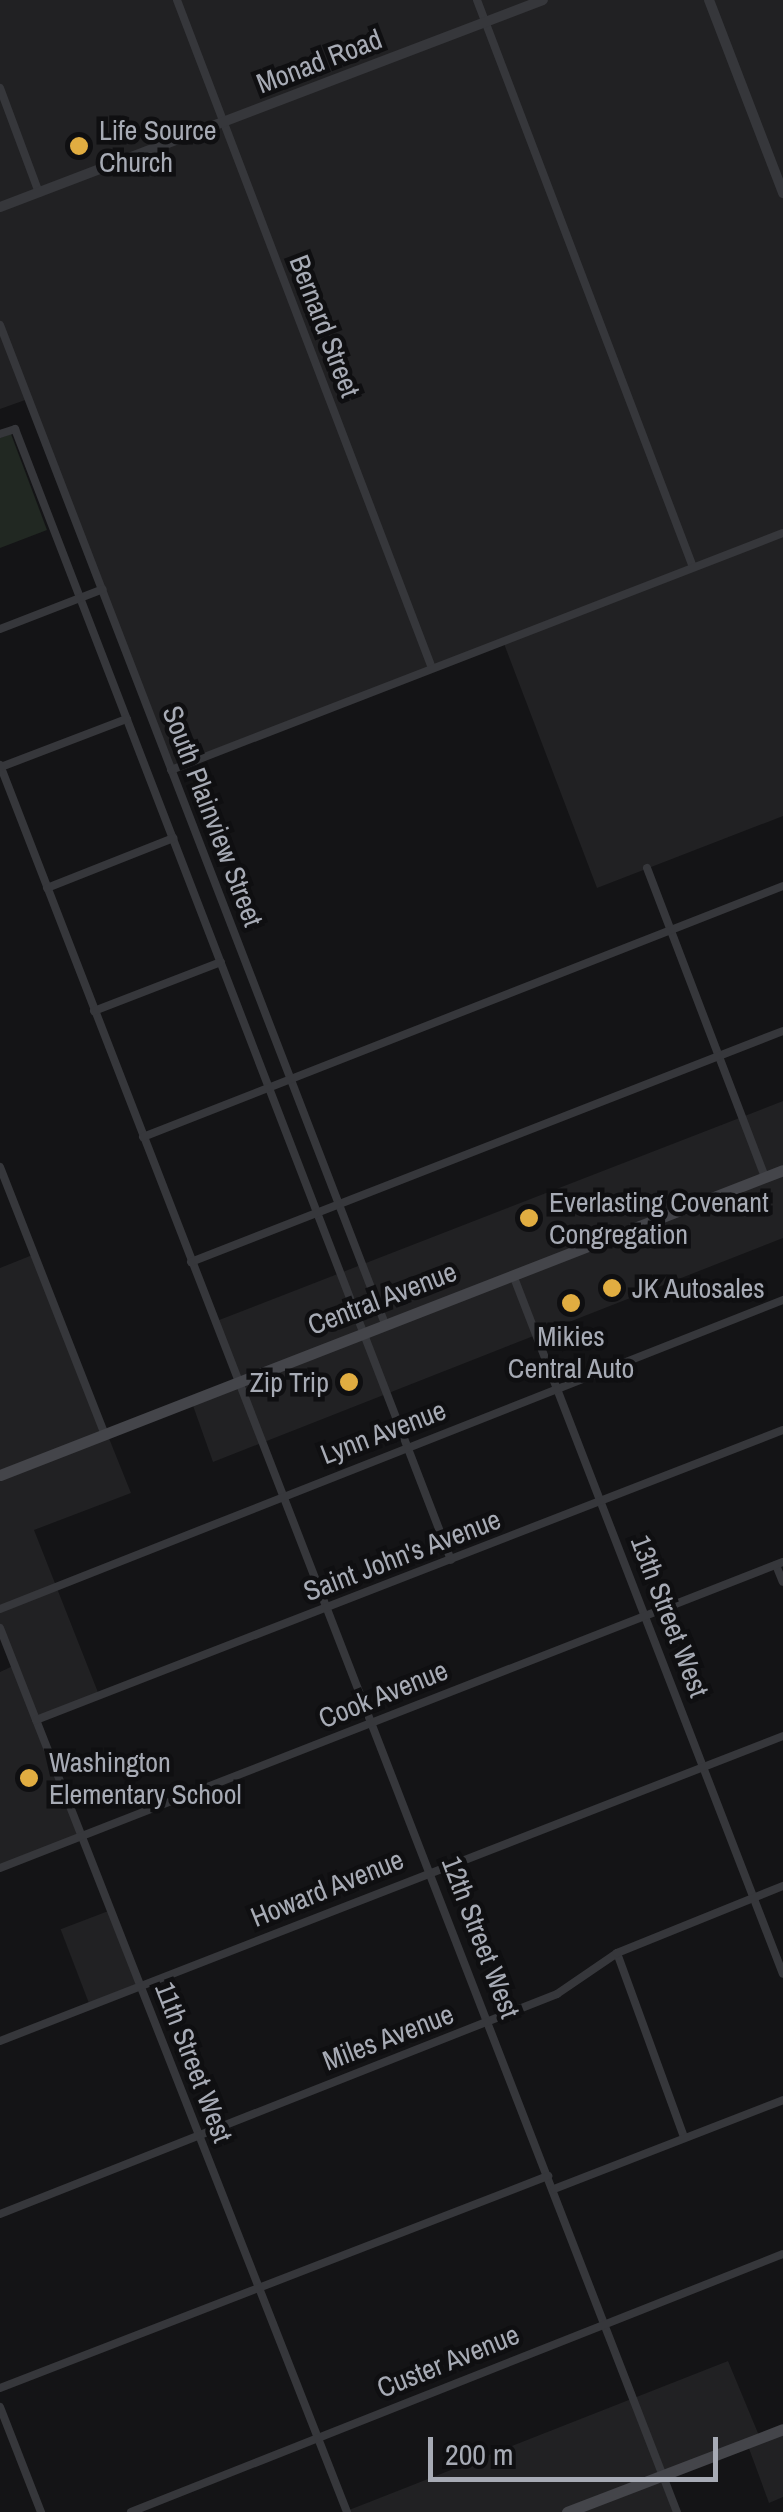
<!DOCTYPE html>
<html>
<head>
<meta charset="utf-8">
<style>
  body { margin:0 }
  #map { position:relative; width:783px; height:2512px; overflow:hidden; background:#141416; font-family:"Archivo Narrow",sans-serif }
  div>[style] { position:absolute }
  .built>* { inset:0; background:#212123; transform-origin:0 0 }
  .green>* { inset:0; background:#212822 }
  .minor>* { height:8px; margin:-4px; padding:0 4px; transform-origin:4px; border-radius:4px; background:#36373b }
  .tertiary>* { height:10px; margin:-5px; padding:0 5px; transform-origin:5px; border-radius:5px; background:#36373b }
  .secondary>* { height:11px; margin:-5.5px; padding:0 5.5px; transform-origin:5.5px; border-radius:5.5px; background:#44454a }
  .dots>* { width:28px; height:28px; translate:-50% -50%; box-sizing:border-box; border:5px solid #0f0f11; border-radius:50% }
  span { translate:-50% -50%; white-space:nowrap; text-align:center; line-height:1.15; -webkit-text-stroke:9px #0f0f11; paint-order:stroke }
  .street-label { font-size:28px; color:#a7abb5 }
  .poi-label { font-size:28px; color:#a7abb5 }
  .left { translate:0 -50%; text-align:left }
  .right { translate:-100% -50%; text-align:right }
  .scale { position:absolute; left:428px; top:2437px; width:290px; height:45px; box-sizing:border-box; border:5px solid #a7abb5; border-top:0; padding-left:12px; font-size:30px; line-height:35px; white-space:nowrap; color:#a7abb5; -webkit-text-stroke:8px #0f0f11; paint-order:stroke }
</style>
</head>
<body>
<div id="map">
  <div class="built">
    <div style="clip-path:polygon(0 0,783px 0,783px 816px,597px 888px,503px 641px,171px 770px,28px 399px,0 409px)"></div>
    <div style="clip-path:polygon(783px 1101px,783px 1238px,213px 1462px,191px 1400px,237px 1382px,214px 1322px)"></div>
    <div style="clip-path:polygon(35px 1254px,131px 1493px,34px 1530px,99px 1695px,36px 1720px,82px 1836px,0 1868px,0 1672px,15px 1665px,0 1628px,0 1268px)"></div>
    <div style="left:111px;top:1910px;width:83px;height:54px;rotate:69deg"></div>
    <div style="clip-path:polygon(728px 2361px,760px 2438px,783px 2429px,783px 2497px,769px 2503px,747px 2443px,664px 2475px,675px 2512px,344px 2512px)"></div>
  </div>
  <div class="green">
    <div style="clip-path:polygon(11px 434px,47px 530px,0 548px,0 438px)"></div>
  </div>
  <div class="minor">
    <div style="left:177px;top:0;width:715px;rotate:69.11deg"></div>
    <div style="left:477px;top:0;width:607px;rotate:69.15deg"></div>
    <div style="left:0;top:88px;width:112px;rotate:69.6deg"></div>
    <div style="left:0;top:325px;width:1071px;rotate:68.92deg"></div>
    <div style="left:0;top:434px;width:16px;rotate:-18deg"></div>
    <div style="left:15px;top:429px;width:1212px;rotate:68.92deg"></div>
    <div style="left:0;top:629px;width:110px;rotate:-21.2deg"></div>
    <div style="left:0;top:765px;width:1874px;rotate:68.82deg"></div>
    <div style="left:1px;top:767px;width:135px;rotate:-20.9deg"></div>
    <div style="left:171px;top:770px;width:656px;rotate:-21.17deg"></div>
    <div style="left:647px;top:868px;width:331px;rotate:69.1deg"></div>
    <div style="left:47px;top:888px;width:136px;rotate:-21.6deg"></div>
    <div style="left:94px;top:1011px;width:136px;rotate:-21.1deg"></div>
    <div style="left:143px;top:1137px;width:687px;rotate:-21.41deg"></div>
    <div style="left:0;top:1167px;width:286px;rotate:68.6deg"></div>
    <div style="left:191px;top:1262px;width:635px;rotate:-21.32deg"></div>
    <div style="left:513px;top:1275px;width:749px;rotate:68.88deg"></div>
    <div style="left:776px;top:1565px;width:18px;rotate:68deg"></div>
    <div style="left:0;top:1609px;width:842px;rotate:-21.54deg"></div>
    <div style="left:0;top:1628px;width:950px;rotate:68.57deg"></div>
    <div style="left:36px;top:1720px;width:801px;rotate:-21.22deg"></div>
    <div style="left:0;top:1868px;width:841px;rotate:-21.35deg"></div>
    <div style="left:617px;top:1953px;width:196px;rotate:70deg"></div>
    <div style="left:0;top:2041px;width:840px;rotate:-21.28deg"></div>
    <div style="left:554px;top:2189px;width:246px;rotate:-21.2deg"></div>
    <div style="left:0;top:2214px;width:599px;rotate:-21.55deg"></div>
    <div style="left:557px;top:1994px;width:73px;rotate:-34.3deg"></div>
    <div style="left:617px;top:1953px;width:179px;rotate:-22deg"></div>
    <div style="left:0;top:2388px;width:588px;rotate:-21.15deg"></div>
    <div style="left:0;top:2407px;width:113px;rotate:68.7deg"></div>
    <div style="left:131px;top:2512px;width:701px;rotate:-21.59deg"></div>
  </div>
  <div class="tertiary">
    <div style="left:709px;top:0;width:207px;rotate:69deg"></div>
    <div style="left:0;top:207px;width:581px;rotate:-20.87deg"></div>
  </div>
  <div class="secondary">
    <div style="left:0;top:1475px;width:840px;rotate:-21.28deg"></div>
    <div style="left:567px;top:2512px;width:231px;rotate:-21deg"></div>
  </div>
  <div class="dots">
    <div style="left:79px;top:146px;background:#e1ad41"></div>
    <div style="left:529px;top:1218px;background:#e1ad41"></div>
    <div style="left:612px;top:1288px;background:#e1ad41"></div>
    <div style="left:571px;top:1303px;background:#e1ad41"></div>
    <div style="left:349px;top:1382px;background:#e1ad41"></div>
    <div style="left:29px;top:1778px;background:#e1ad41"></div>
  </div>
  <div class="street-label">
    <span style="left:319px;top:61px;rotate:-21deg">Monad Road</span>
    <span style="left:325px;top:326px;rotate:69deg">Bernard Street</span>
    <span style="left:213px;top:816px;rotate:69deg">South Plainview Street</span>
    <span style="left:382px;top:1298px;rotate:-21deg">Central Avenue</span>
    <span style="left:383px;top:1432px;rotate:-21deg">Lynn Avenue</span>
    <span style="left:402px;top:1555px;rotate:-21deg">Saint John's Avenue</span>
    <span style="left:670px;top:1616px;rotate:69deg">13th Street West</span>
    <span style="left:383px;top:1694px;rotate:-22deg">Cook Avenue</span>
    <span style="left:327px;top:1888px;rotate:-22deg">Howard Avenue</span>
    <span style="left:481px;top:1937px;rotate:69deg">12th Street West</span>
    <span style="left:388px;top:2037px;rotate:-21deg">Miles Avenue</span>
    <span style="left:194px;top:2062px;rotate:69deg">11th Street West</span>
    <span style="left:448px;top:2361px;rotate:-22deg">Custer Avenue</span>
  </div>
  <div class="poi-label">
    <span class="left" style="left:99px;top:146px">Life Source<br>Church</span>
    <span class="left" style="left:549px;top:1218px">Everlasting Covenant<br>Congregation</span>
    <span class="left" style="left:632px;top:1288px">JK Autosales</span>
    <span style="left:571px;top:1352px">Mikies<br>Central Auto</span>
    <span class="right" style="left:329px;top:1382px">Zip Trip</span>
    <span class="left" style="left:49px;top:1778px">Washington<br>Elementary School</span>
  </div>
  <div class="scale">200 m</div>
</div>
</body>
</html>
